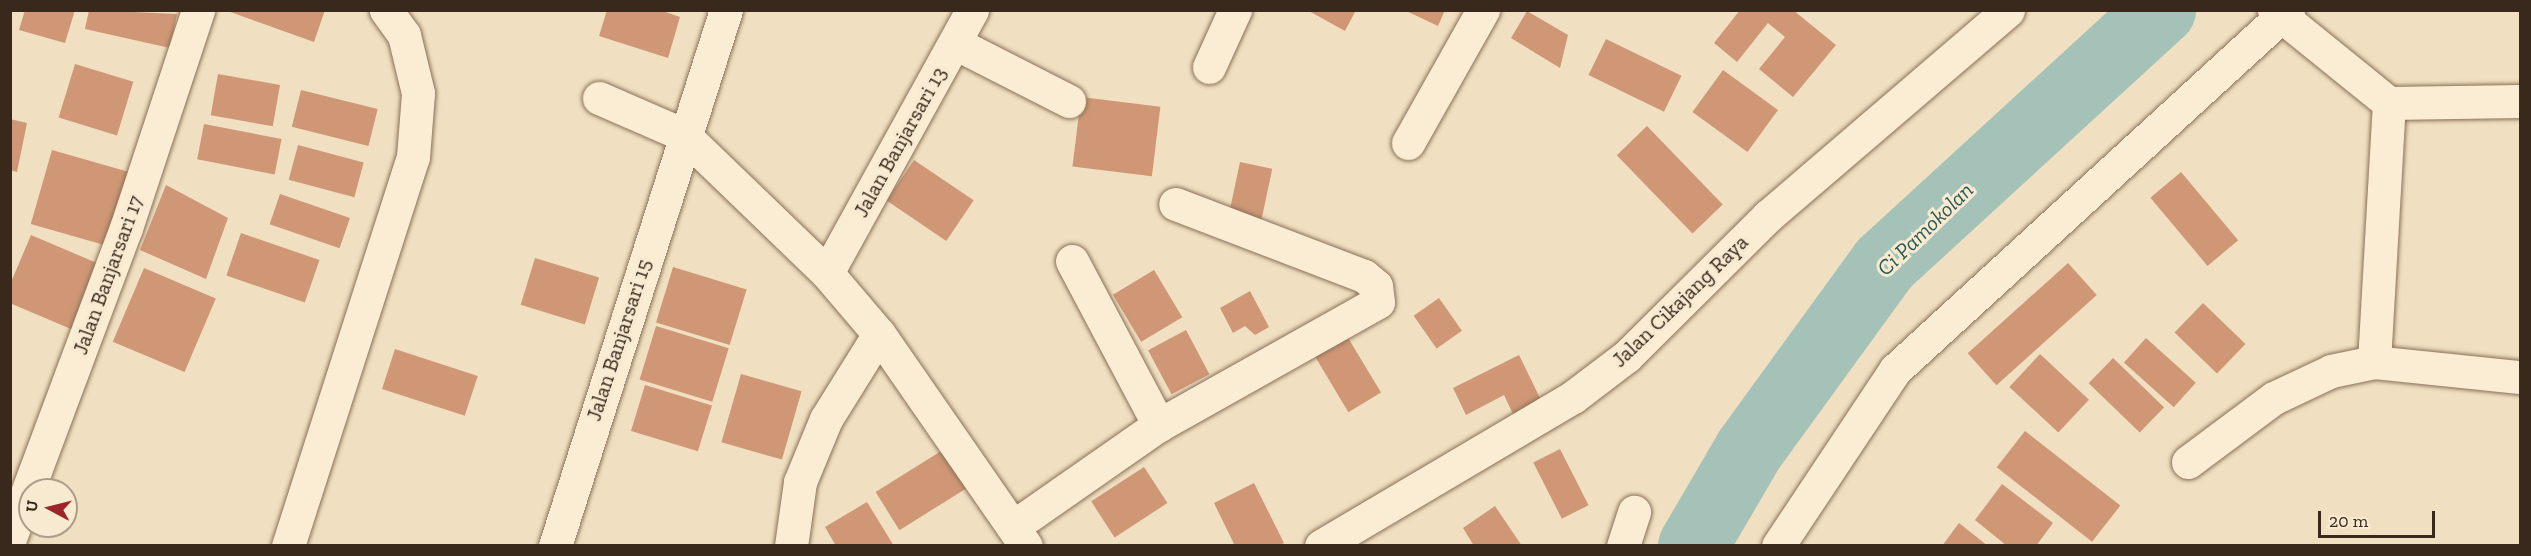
<!DOCTYPE html>
<html>
<head>
<meta charset="utf-8">
<style>
  body { margin:0 }
  #map { position:relative; width:2531px; height:556px; overflow:hidden; background:#f0e0c1; font-family:"Zilla Slab",serif }
  div>[style] { position:absolute }
  .river>* { height:70px; margin:-35px; padding:0 35px; transform-origin:35px; border-radius:35px; background:#a4c2b8 }
  .building>* { inset:0; background:#cf9775; transform-origin:0 0 }
  .roads { filter:drop-shadow(0 0 2px #8a7058) drop-shadow(0 0 2px #8a7058) }
  .minor>* { height:33px; margin:-16.5px; padding:0 16.5px; transform-origin:16.5px; border-radius:16.5px; background:#faedd4 }
  .secondary>* { height:33px; margin:-16.5px; padding:0 16.5px; transform-origin:16.5px; border-radius:16.5px; background:#faedd4 }
  span { translate:-50% -50%; white-space:nowrap; text-align:center; line-height:1.15; -webkit-text-stroke:6px #f7ead1; paint-order:stroke }
  .street-label { font-size:21px; color:#39291d }
  .water-label { font-size:22px; color:#2b5955; font-style:italic }
  .frame { position:absolute; inset:0; border:12px solid #39291d; pointer-events:none }
  .north { position:absolute; left:18px; top:478px; width:60px; height:60px; box-sizing:border-box; background:#f7ead1; border:2px solid #ab9d89; border-radius:50%; rotate:277deg; font-size:16px; font-weight:700; line-height:24px; text-align:center; color:#39291d }
  .north::after { content:''; display:block; margin:auto; width:21px; height:27px; background:#9b252a; clip-path:polygon(50% 0,100% 100%,50% 72%,0 100%) }
  .scale { position:absolute; left:2318px; top:511px; width:117px; height:27px; box-sizing:border-box; border:3px solid #39291d; border-top:0; padding-left:8px; font-size:18px; line-height:21px; white-space:nowrap; color:#39291d; -webkit-text-stroke:4px #f7ead1; paint-order:stroke }
</style>
</head>
<body>
<div id="map">
  <div class="river">
    <div style="left:1693px;top:546px;width:111px;rotate:-59.7deg"></div>
    <div style="left:1749px;top:450px;width:230px;rotate:-54deg"></div>
    <div style="left:1884px;top:264px;width:376px;rotate:-42.5deg"></div>
  </div>
  <div class="building">
    <div style="clip-path:polygon(25px 10px,75px 10px,65px 43px,19px 30px)"></div>
    <div style="clip-path:polygon(89px 10px,177px 14px,170px 48px,85px 29px)"></div>
    <div style="clip-path:polygon(225px 10px,325px 10px,314px 42px)"></div>
    <div style="clip-path:polygon(607px 10px,660px 10px,680px 17px,668px 58px,599px 36px)"></div>
    <div style="clip-path:polygon(1307px 10px,1356px 10px,1345px 31px)"></div>
    <div style="clip-path:polygon(1404px 10px,1445px 10px,1438px 26px)"></div>
    <div style="clip-path:polygon(1740px 10px,1793px 10px,1836px 45px,1793px 97px,1759px 69px,1785px 37px,1768px 23px,1737px 62px,1714px 43px)"></div>
    <div style="clip-path:polygon(1527px 11px,1568px 35px,1560px 68px,1511px 38px)"></div>
    <div style="left:1606px;top:39px;width:84px;height:40px;rotate:26deg"></div>
    <div style="left:75px;top:64px;width:61px;height:56px;rotate:17deg"></div>
    <div style="left:1723px;top:70px;width:68px;height:52px;rotate:36deg"></div>
    <div style="left:218px;top:74px;width:63px;height:42px;rotate:10deg"></div>
    <div style="left:301px;top:90px;width:79px;height:38px;rotate:14deg"></div>
    <div style="left:1081px;top:97px;width:80px;height:70px;rotate:7deg"></div>
    <div style="clip-path:polygon(10px 119px,27px 123px,17px 172px,10px 170px)"></div>
    <div style="left:204px;top:124px;width:79px;height:36px;rotate:11deg"></div>
    <div style="left:1647px;top:126px;width:109px;height:42px;rotate:46deg"></div>
    <div style="left:298px;top:145px;width:68px;height:36px;rotate:15deg"></div>
    <div style="left:52px;top:150px;width:81px;height:77px;rotate:16deg"></div>
    <div style="left:914px;top:160px;width:72px;height:49px;rotate:34deg"></div>
    <div style="left:1240px;top:162px;width:33px;height:52px;rotate:12deg"></div>
    <div style="left:2181px;top:172px;width:89px;height:40px;rotate:50deg"></div>
    <div style="clip-path:polygon(166px 185px,228px 218px,206px 279px,140px 250px)"></div>
    <div style="left:280px;top:194px;width:74px;height:32px;rotate:19deg"></div>
    <div style="left:241px;top:233px;width:83px;height:45px;rotate:19deg"></div>
    <div style="left:31px;top:235px;width:78px;height:71px;rotate:23deg"></div>
    <div style="left:535px;top:258px;width:67px;height:49px;rotate:17deg"></div>
    <div style="left:2068px;top:263px;width:43px;height:135px;rotate:48deg"></div>
    <div style="left:673px;top:267px;width:77px;height:58px;rotate:17deg"></div>
    <div style="left:144px;top:268px;width:78px;height:80px;rotate:23deg"></div>
    <div style="left:1154px;top:270px;width:55px;height:48px;rotate:59deg"></div>
    <div style="clip-path:polygon(1250px 291px,1269px 327px,1255px 335px,1245px 326px,1233px 333px,1220px 308px)"></div>
    <div style="left:1439px;top:298px;width:40px;height:31px;rotate:55deg"></div>
    <div style="left:2203px;top:303px;width:59px;height:41px;rotate:44deg"></div>
    <div style="left:656px;top:326px;width:76px;height:56px;rotate:17deg"></div>
    <div style="left:1186px;top:330px;width:50px;height:43px;rotate:62deg"></div>
    <div style="left:1347px;top:336px;width:66px;height:38px;rotate:59deg"></div>
    <div style="left:2146px;top:338px;width:67px;height:33px;rotate:42deg"></div>
    <div style="left:395px;top:349px;width:87px;height:42px;rotate:18deg"></div>
    <div style="left:2040px;top:354px;width:67px;height:45px;rotate:43deg"></div>
    <div style="clip-path:polygon(1519px 355px,1541px 400px,1513px 414px,1504px 395px,1466px 415px,1453px 388px)"></div>
    <div style="left:2113px;top:358px;width:71px;height:35px;rotate:44deg"></div>
    <div style="left:741px;top:374px;width:63px;height:71px;rotate:16deg"></div>
    <div style="left:645px;top:385px;width:70px;height:48px;rotate:17deg"></div>
    <div style="left:2025px;top:431px;width:121px;height:46px;rotate:38deg"></div>
    <div style="left:946px;top:448px;width:45px;height:83px;rotate:58deg"></div>
    <div style="left:1560px;top:449px;width:63px;height:30px;rotate:63deg"></div>
    <div style="left:1144px;top:467px;width:43px;height:63px;rotate:57deg"></div>
    <div style="clip-path:polygon(1254px 483px,1284px 543px,1278px 546px,1235px 546px,1214px 503px)"></div>
    <div style="clip-path:polygon(2002px 484px,2053px 523px,2036px 546px,2007px 546px,1975px 520px)"></div>
    <div style="clip-path:polygon(867px 502px,894px 546px,836px 546px,825px 527px)"></div>
    <div style="clip-path:polygon(1495px 506px,1522px 546px,1474px 546px,1463px 528px)"></div>
    <div style="clip-path:polygon(1959px 523px,1988px 546px,1942px 546px)"></div>
  </div>
  <div class="roads">
    <div class="minor">
      <div style="left:2274px;top:10px;width:148px;rotate:39deg"></div>
      <div style="left:2389px;top:103px;width:131px;rotate:-0.9deg"></div>
      <div style="left:955px;top:43px;width:128px;rotate:27deg"></div>
      <div style="left:1209px;top:67px;width:63px;rotate:-65.5deg"></div>
      <div style="left:599px;top:98px;width:93px;rotate:23.5deg"></div>
      <div style="left:684px;top:135px;width:199px;rotate:44deg"></div>
      <div style="left:827px;top:273px;width:80px;rotate:49.6deg"></div>
      <div style="left:879px;top:334px;width:258px;rotate:55.3deg"></div>
      <div style="left:1408px;top:143px;width:153px;rotate:-60.6deg"></div>
      <div style="left:1072px;top:261px;width:186px;rotate:62.1deg"></div>
      <div style="left:827px;top:273px;width:300px;rotate:-61.1deg"></div>
      <div style="left:2374px;top:362px;width:259px;rotate:-86.7deg"></div>
      <div style="left:2188px;top:462px;width:107px;rotate:-36.7deg"></div>
      <div style="left:2274px;top:398px;width:63px;rotate:-25.3deg"></div>
      <div style="left:2331px;top:371px;width:44px;rotate:-11.8deg"></div>
      <div style="left:2374px;top:362px;width:147px;rotate:5.9deg"></div>
      <div style="left:1014px;top:526px;width:177px;rotate:-34.9deg"></div>
      <div style="left:1159px;top:425px;width:251px;rotate:-29.3deg"></div>
      <div style="left:1378px;top:302px;width:16px;rotate:-97deg"></div>
      <div style="left:1376px;top:286px;width:16px;rotate:-140deg"></div>
      <div style="left:1364px;top:276px;width:202px;rotate:-159.1deg"></div>
      <div style="left:10px;top:538px;width:331px;rotate:-69.5deg"></div>
      <div style="left:126px;top:228px;width:230px;rotate:-71.7deg"></div>
      <div style="left:288px;top:546px;width:409px;rotate:-72.2deg"></div>
      <div style="left:413px;top:157px;width:64px;rotate:-85.5deg"></div>
      <div style="left:418px;top:93px;width:60px;rotate:-103.6deg"></div>
      <div style="left:404px;top:35px;width:31px;rotate:-126deg"></div>
      <div style="left:555px;top:546px;width:563px;rotate:-72.31deg"></div>
      <div style="left:791px;top:546px;width:65px;rotate:-82deg"></div>
      <div style="left:800px;top:482px;width:68px;rotate:-67.6deg"></div>
      <div style="left:826px;top:419px;width:100px;rotate:-58.1deg"></div>
      <div style="left:1623px;top:546px;width:36px;rotate:-72deg"></div>
      <div style="left:1778px;top:546px;width:211px;rotate:-56.4deg"></div>
      <div style="left:1895px;top:370px;width:533px;rotate:-42.49deg"></div>
    </div>
    <div class="secondary">
      <div style="left:1321px;top:546px;width:293px;rotate:-30.6deg"></div>
      <div style="left:1573px;top:397px;width:68px;rotate:-37.2deg"></div>
      <div style="left:1627px;top:356px;width:199px;rotate:-44.8deg"></div>
      <div style="left:1768px;top:216px;width:316px;rotate:-40.6deg"></div>
    </div>
  </div>
  <div class="street-label">
    <span style="left:900px;top:142px;rotate:-61deg">Jalan Banjarsari 13</span>
    <span style="left:108px;top:275px;rotate:-70deg">Jalan Banjarsari 17</span>
    <span style="left:1680px;top:301px;rotate:-44deg">Jalan Cikajang Raya</span>
    <span style="left:619px;top:340px;rotate:-72deg">Jalan Banjarsari 15</span>
  </div>
  <div class="water-label">
    <span style="left:1925px;top:229px;rotate:-44deg">Ci Pamokolan</span>
  </div>
  <div class="frame"></div>
  <div class="north">U</div>
  <div class="scale">20 m</div>
</div>
</body>
</html>
